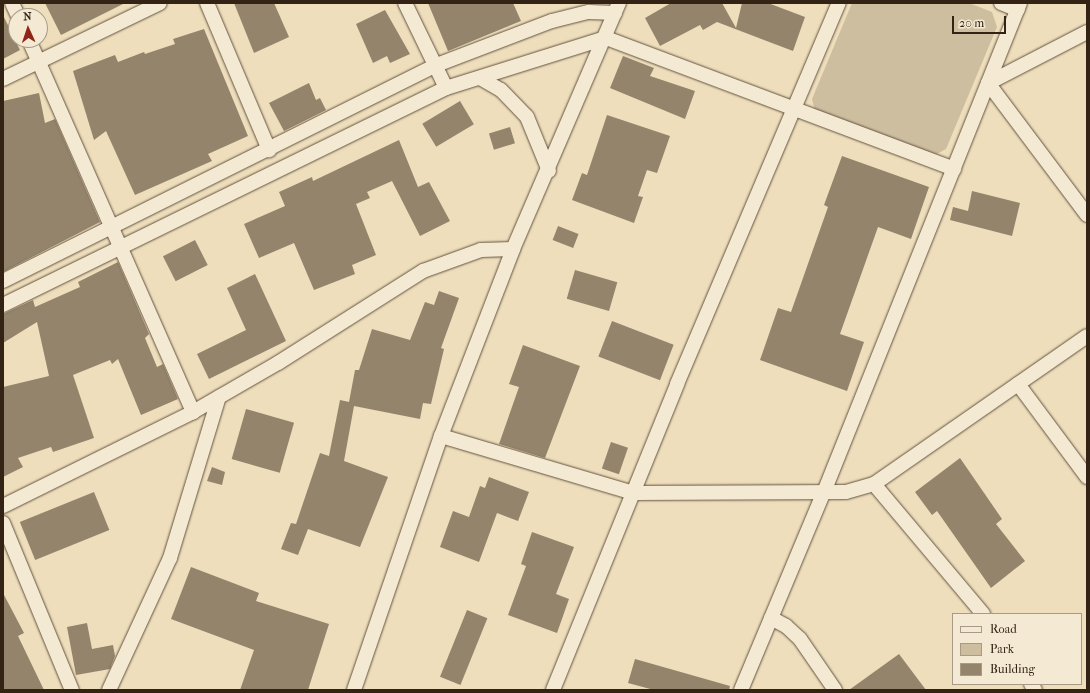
<!DOCTYPE html>
<html>
<head>
<meta charset="utf-8">
<style>
  body { margin:0 }
  #map { position:relative; width:1090px; height:693px; overflow:hidden; background:#eedebc; font-family:"IM FELL French Canon",serif }
  div>[style] { position:absolute }
  .green>* { inset:0; background:#cebea0 }
  .building>* { inset:0; background:#94846c; transform-origin:0 0 }
  .roads { filter:drop-shadow(0 0 1px #62523f) drop-shadow(0 0 1px #62523f) }
  .street>* { height:14px; margin:-7px; padding:0 7px; transform-origin:7px; border-radius:7px; background:#f4ead3 }
  span { translate:-50% -50%; white-space:nowrap; text-align:center; line-height:1.15; -webkit-text-stroke:3.5px #f4ead3; paint-order:stroke }
  .frame { position:absolute; inset:0; border:4px solid #332315; pointer-events:none }
  .legend { position:absolute; left:952px; top:613px; width:130px; height:72px; box-sizing:border-box; background:#f4ead3; border:1px solid #a79a87; margin:0; padding:5px 7px; list-style:none; font-size:12px; color:#332315 }
  .legend li { display:flex; align-items:center; gap:8px; height:20px }
  .legend b { width:20px; border:1px solid #a79a87 }
  .north { position:absolute; left:8px; top:8px; width:40px; height:40px; box-sizing:border-box; background:#f4ead3; border:1px solid #a79a87; border-radius:50%; rotate:357deg; font-size:11px; font-weight:700; line-height:16px; text-align:center; color:#332315 }
  .north::after { content:''; display:block; margin:auto; width:14px; height:18px; background:#8f2418; clip-path:polygon(50% 0,100% 100%,50% 72%,0 100%) }
  .scale { position:absolute; left:952px; top:16px; width:54px; height:18px; box-sizing:border-box; border:2px solid #332315; border-top:0; padding-left:5px; font-size:12px; line-height:14px; white-space:nowrap; color:#332315; -webkit-text-stroke:3px #f4ead3; paint-order:stroke }
</style>
</head>
<body>
<div id="map">
  <div class="green">
    <div style="clip-path:polygon(852px 3px,969px 3px,992px 12px,997px 27px,946px 149px,933px 156px,815px 111px,812px 99px)"></div>
  </div>
  <div class="building">
    <div style="clip-path:polygon(45px 3px,125px 3px,61px 35px)"></div>
    <div style="clip-path:polygon(234px 3px,274px 3px,289px 37px,254px 53px)"></div>
    <div style="clip-path:polygon(428px 3px,513px 3px,521px 21px,448px 51px)"></div>
    <div style="clip-path:polygon(671px 3px,722px 3px,736px 28px,742px 3px,768px 3px,805px 17px,793px 51px,717px 22px,703px 30px,700px 25px,660px 46px,645px 18px)"></div>
    <div style="clip-path:polygon(385px 10px,410px 54px,390px 63px,387px 56px,373px 63px,356px 24px)"></div>
    <div style="clip-path:polygon(3px 15px,20px 50px,3px 59px)"></div>
    <div style="clip-path:polygon(204px 29px,248px 136px,208px 154px,212px 161px,135px 195px,106px 131px,94px 140px,73px 71px,115px 55px,118px 62px,144px 52px,145px 54px,175px 44px,173px 39px)"></div>
    <div style="clip-path:polygon(623px 56px,654px 68px,650px 76px,695px 91px,685px 119px,610px 88px)"></div>
    <div style="clip-path:polygon(309px 83px,316px 100px,320px 98px,326px 110px,284px 131px,269px 103px)"></div>
    <div style="clip-path:polygon(39px 93px,45px 123px,55px 119px,100px 222px,3px 272px,3px 101px)"></div>
    <div style="left:460px;top:101px;width:27px;height:44px;rotate:59deg"></div>
    <div style="clip-path:polygon(607px 115px,670px 136px,657px 173px,647px 170px,638px 196px,643px 197px,634px 223px,572px 200px,582px 173px,587px 175px)"></div>
    <div style="left:510px;top:127px;width:17px;height:22px;rotate:73deg"></div>
    <div style="clip-path:polygon(399px 140px,418px 187px,429px 182px,450px 221px,420px 236px,392px 181px,367px 192px,370px 198px,356px 204px,376px 255px,352px 265px,355px 274px,314px 290px,294px 243px,259px 258px,244px 224px,285px 206px,279px 192px,312px 177px,313px 181px)"></div>
    <div style="clip-path:polygon(842px 156px,929px 187px,911px 239px,878px 227px,840px 334px,864px 342px,847px 391px,760px 360px,778px 308px,791px 312px,828px 207px,824px 205px)"></div>
    <div style="clip-path:polygon(972px 191px,1020px 203px,1012px 236px,950px 220px,953px 207px,968px 211px)"></div>
    <div style="left:558px;top:226px;width:22px;height:15px;rotate:21deg"></div>
    <div style="left:195px;top:240px;width:28px;height:36px;rotate:63deg"></div>
    <div style="clip-path:polygon(118px 262px,149px 334px,145px 338px,157px 367px,163px 364px,178px 399px,141px 415px,118px 359px,112px 364px,110px 360px,73px 375px,94px 438px,53px 452px,51px 447px,18px 458px,23px 467px,3px 477px,3px 387px,49px 376px,37px 322px,3px 343px,3px 314px,33px 300px,35px 307px,80px 287px,78px 282px)"></div>
    <div style="left:575px;top:270px;width:44px;height:30px;rotate:16deg"></div>
    <div style="clip-path:polygon(255px 274px,286px 341px,209px 379px,197px 354px,246px 330px,227px 288px)"></div>
    <div style="clip-path:polygon(439px 291px,459px 298px,441px 348px,444px 349px,431px 404px,423px 403px,420px 419px,354px 406px,344px 461px,388px 477px,360px 547px,308px 529px,298px 555px,281px 549px,291px 523px,296px 524px,320px 453px,329px 456px,340px 400px,349px 402px,355px 370px,359px 370px,372px 329px,410px 340px,425px 302px,434px 305px)"></div>
    <div style="left:612px;top:321px;width:66px;height:38px;rotate:21deg"></div>
    <div style="clip-path:polygon(523px 345px,580px 366px,545px 458px,499px 444px,519px 387px,509px 384px)"></div>
    <div style="left:246px;top:409px;width:50px;height:52px;rotate:16deg"></div>
    <div style="left:611px;top:442px;width:18px;height:28px;rotate:19deg"></div>
    <div style="clip-path:polygon(960px 458px,1002px 519px,996px 524px,1025px 561px,991px 588px,937px 511px,932px 515px,915px 492px)"></div>
    <div style="clip-path:polygon(212px 467px,225px 472px,222px 485px,207px 481px)"></div>
    <div style="clip-path:polygon(489px 477px,529px 492px,518px 521px,497px 513px,479px 562px,440px 547px,453px 511px,469px 517px,480px 486px,485px 488px)"></div>
    <div style="left:94px;top:492px;width:41px;height:80px;rotate:68deg"></div>
    <div style="clip-path:polygon(532px 532px,574px 547px,556px 594px,569px 599px,557px 633px,508px 615px,526px 566px,521px 564px)"></div>
    <div style="clip-path:polygon(191px 567px,259px 593px,256px 601px,329px 624px,308px 690px,240px 690px,254px 650px,171px 619px)"></div>
    <div style="clip-path:polygon(3px 593px,24px 633px,18px 636px,44px 690px,3px 690px)"></div>
    <div style="left:467px;top:610px;width:22px;height:72px;rotate:22deg"></div>
    <div style="clip-path:polygon(87px 623px,92px 649px,113px 645px,115px 656px,110px 669px,76px 675px,67px 627px)"></div>
    <div style="clip-path:polygon(899px 654px,926px 690px,849px 690px)"></div>
    <div style="clip-path:polygon(635px 659px,730px 686px,729px 690px,654px 690px,628px 683px)"></div>
  </div>
  <div class="roads">
    <div class="street">
      <div style="left:12px;top:3px;width:14px;rotate:65deg"></div>
      <div style="left:207px;top:3px;width:160px;rotate:67.1deg"></div>
      <div style="left:405px;top:3px;width:94px;rotate:64.2deg"></div>
      <div style="left:1001px;top:3px;width:18px;rotate:22deg"></div>
      <div style="left:1087px;top:32px;width:111px;rotate:152.7deg"></div>
      <div style="left:988px;top:83px;width:165px;rotate:53.1deg"></div>
      <div style="left:29px;top:40px;width:407px;rotate:66.2deg"></div>
      <div style="left:480px;top:78px;width:24px;rotate:30deg"></div>
      <div style="left:501px;top:90px;width:37px;rotate:46deg"></div>
      <div style="left:527px;top:117px;width:58px;rotate:67.8deg"></div>
      <div style="left:3px;top:79px;width:174px;rotate:-25.8deg"></div>
      <div style="left:3px;top:281px;width:482px;rotate:-26.5deg"></div>
      <div style="left:434px;top:66px;width:126px;rotate:-20.9deg"></div>
      <div style="left:552px;top:21px;width:38px;rotate:-14deg"></div>
      <div style="left:589px;top:12px;width:26px;rotate:2deg"></div>
      <div style="left:3px;top:305px;width:493px;rotate:-26.1deg"></div>
      <div style="left:446px;top:88px;width:168px;rotate:-17.4deg"></div>
      <div style="left:606px;top:38px;width:372px;rotate:20.6deg"></div>
      <div style="left:1018px;top:384px;width:116px;rotate:53.4deg"></div>
      <div style="left:441px;top:436px;width:200px;rotate:16.5deg"></div>
      <div style="left:633px;top:493px;width:213px;rotate:-0.3deg"></div>
      <div style="left:846px;top:492px;width:29px;rotate:-16deg"></div>
      <div style="left:874px;top:484px;width:259px;rotate:-34.8deg"></div>
      <div style="left:874px;top:484px;width:170px;rotate:50deg"></div>
      <div style="left:3px;top:506px;width:212px;rotate:-26.3deg"></div>
      <div style="left:193px;top:412px;width:98px;rotate:-30deg"></div>
      <div style="left:278px;top:363px;width:172px;rotate:-32.4deg"></div>
      <div style="left:423px;top:271px;width:62px;rotate:-19.9deg"></div>
      <div style="left:481px;top:250px;width:32px;rotate:-2deg"></div>
      <div style="left:3px;top:523px;width:181px;rotate:67.6deg"></div>
      <div style="left:771px;top:618px;width:17px;rotate:28deg"></div>
      <div style="left:786px;top:626px;width:19px;rotate:43deg"></div>
      <div style="left:800px;top:639px;width:62px;rotate:55.5deg"></div>
      <div style="left:1031px;top:684px;width:7px;rotate:56deg"></div>
      <div style="left:109px;top:690px;width:145px;rotate:-65.2deg"></div>
      <div style="left:170px;top:558px;width:168px;rotate:-73.1deg"></div>
      <div style="left:354px;top:690px;width:268px;rotate:-71.1deg"></div>
      <div style="left:441px;top:436px;width:200px;rotate:-68.9deg"></div>
      <div style="left:513px;top:249px;width:268px;rotate:-66.7deg"></div>
      <div style="left:553px;top:690px;width:330px;rotate:-67.9deg"></div>
      <div style="left:677px;top:384px;width:414px;rotate:-67deg"></div>
      <div style="left:741px;top:690px;width:215px;rotate:-67.3deg"></div>
      <div style="left:824px;top:492px;width:527px;rotate:-68.16deg"></div>
    </div>
  </div>
  <div class="frame"></div>
  <ul class="legend">
  <li><b style="height:5px;background:#f4ead3"></b>Road</li>
  <li><b style="height:11px;background:#cebea0"></b>Park</li>
  <li><b style="height:11px;background:#94846c"></b>Building</li>
  </ul>
  <div class="north">N</div>
  <div class="scale">20 m</div>
</div>
</body>
</html>
